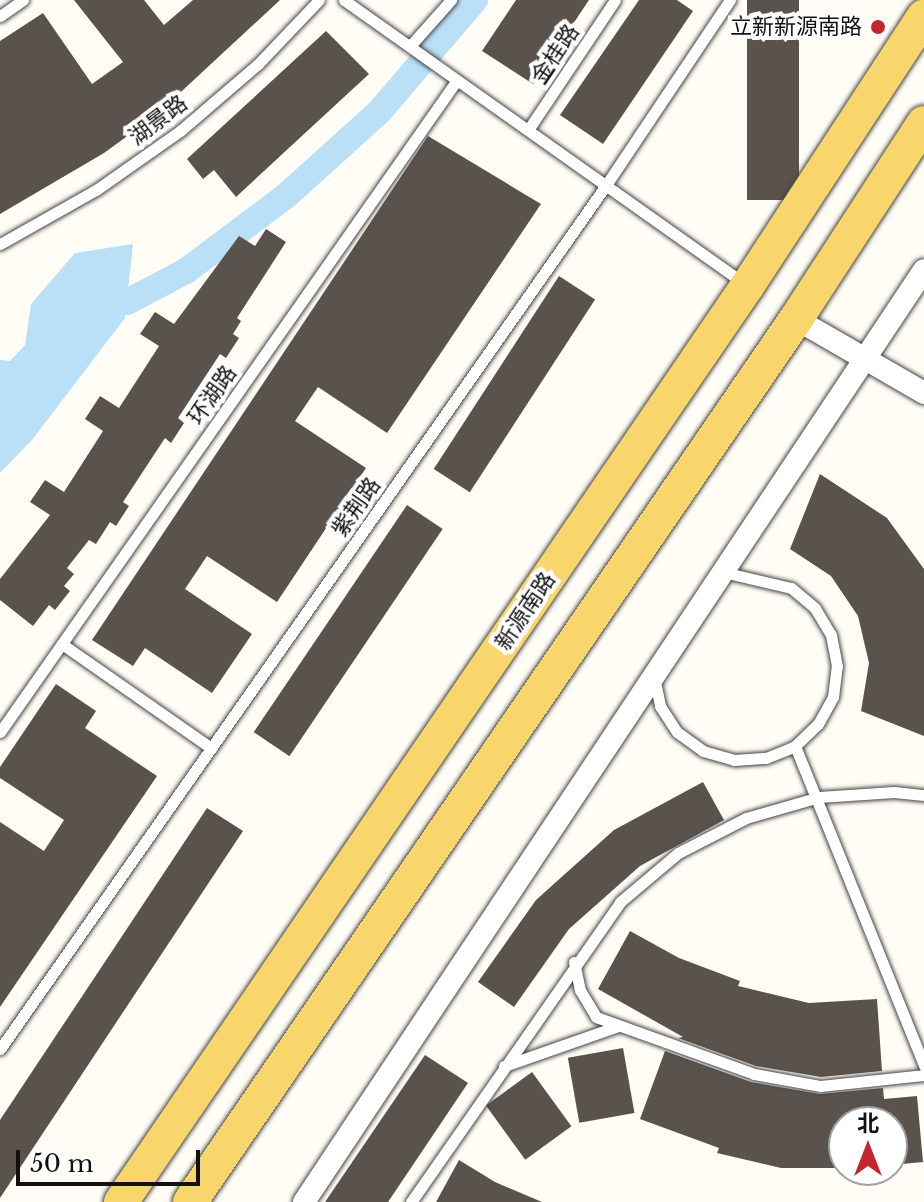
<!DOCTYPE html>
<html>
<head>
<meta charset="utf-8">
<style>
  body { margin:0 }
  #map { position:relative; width:924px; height:1202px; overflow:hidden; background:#fffdf5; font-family:"Libre Baskerville","Noto Sans SC",serif }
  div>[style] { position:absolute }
  .water>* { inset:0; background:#b9e0f7 }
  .canal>* { height:26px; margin:-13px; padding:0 13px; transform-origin:13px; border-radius:13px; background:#b9e0f7 }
  .building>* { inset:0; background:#5a524d; transform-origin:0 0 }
  .roads { filter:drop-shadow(0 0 2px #444) drop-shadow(0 0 2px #444) }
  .lane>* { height:11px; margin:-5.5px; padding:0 5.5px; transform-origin:5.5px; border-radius:5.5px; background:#fff }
  .street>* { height:22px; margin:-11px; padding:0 11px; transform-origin:11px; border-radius:11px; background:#fff }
  .primary>* { height:34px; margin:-17px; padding:0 17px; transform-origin:17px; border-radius:17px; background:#f9d66b }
  .dots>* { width:22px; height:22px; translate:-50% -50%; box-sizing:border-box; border:4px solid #fff; border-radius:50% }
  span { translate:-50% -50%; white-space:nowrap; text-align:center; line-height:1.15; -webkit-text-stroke:8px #fff; paint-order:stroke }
  .poi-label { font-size:22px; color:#111 }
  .right { translate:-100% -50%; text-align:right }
  .street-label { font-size:22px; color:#111 }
  .north { position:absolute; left:828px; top:1106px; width:80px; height:80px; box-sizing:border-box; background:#fff; border:2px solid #a0a0a0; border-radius:50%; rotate:0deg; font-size:22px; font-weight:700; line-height:32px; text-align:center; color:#111 }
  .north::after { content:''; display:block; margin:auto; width:28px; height:36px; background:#c4262e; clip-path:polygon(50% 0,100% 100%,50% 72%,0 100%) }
  .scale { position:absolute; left:16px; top:1150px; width:184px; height:36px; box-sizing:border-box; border:4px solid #111; border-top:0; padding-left:10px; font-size:24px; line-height:28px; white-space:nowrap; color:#111; -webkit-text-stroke:6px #fff; paint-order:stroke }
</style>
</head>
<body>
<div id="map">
  <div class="water">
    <div style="clip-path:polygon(133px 244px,125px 318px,32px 440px,0 473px,0 360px,10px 361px,25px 345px,31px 304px,75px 253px)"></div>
  </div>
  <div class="canal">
    <div style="left:127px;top:302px;width:67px;rotate:-27.7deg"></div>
    <div style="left:186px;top:271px;width:125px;rotate:-36.9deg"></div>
    <div style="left:286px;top:196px;width:125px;rotate:-42.1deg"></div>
    <div style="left:379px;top:112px;width:148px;rotate:-49.4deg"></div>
  </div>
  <div class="building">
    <div style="clip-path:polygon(74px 0,144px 0,164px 25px,193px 0,280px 0,155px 116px,104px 153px,0 214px,0 41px,43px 13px,92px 84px,123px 62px)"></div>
    <div style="clip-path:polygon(516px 0,589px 0,533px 84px,482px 51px)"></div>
    <div style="clip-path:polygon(639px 0,677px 0,693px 11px,603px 144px,560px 115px)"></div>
    <div style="left:747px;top:0;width:52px;height:200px"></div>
    <div style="clip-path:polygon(326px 31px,369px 74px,236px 197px,214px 170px,203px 179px,187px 159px)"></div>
    <div style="clip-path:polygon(428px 136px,541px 204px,387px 433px,318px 387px,295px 421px,366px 468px,277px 602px,207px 556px,185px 589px,252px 634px,212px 693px,145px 648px,133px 666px,92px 640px)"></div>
    <div style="clip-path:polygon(266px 229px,286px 242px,237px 318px,241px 321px,233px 334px,239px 338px,226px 358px,220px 354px,178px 418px,184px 423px,171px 443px,165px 438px,123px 502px,129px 506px,116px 526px,110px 522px,96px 544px,89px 540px,67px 568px,74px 574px,64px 586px,70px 591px,55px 610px,49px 605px,33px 626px,0 600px,0 579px,50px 515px,30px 502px,45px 480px,64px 492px,103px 431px,85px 419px,100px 396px,119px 408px,159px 346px,140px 334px,155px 312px,174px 324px,239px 236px,255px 246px)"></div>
    <div style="left:559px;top:276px;width:43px;height:230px;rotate:33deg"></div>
    <div style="clip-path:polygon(820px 474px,887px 518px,924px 569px,924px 736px,861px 711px,869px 663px,858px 616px,831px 576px,790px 549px)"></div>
    <div style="left:407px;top:505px;width:43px;height:274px;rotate:34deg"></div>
    <div style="clip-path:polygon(56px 684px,96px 711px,85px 728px,157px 776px,0 1007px,0 822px,44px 851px,64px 820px,0 778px,0 767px)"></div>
    <div style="clip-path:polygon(703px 782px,724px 820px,640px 866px,569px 929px,514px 1007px,478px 982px,536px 900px,614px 830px)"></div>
    <div style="clip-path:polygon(207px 808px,243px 831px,0 1198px,0 1120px)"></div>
    <div style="clip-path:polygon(630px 931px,679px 958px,740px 981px,738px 986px,809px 1003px,877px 999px,882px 1071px,821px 1077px,756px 1066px,678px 1038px,683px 1037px,598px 989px)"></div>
    <div style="left:623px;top:1048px;width:66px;height:56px;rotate:80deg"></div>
    <div style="clip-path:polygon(665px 1051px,751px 1082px,820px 1094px,883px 1088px,884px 1099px,917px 1096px,923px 1162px,892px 1165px,892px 1122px,844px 1122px,844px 1168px,781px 1168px,717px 1153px,719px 1148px,640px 1119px)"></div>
    <div style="clip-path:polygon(425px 1055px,468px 1083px,388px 1202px,325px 1202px)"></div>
    <div style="left:532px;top:1072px;width:67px;height:57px;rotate:54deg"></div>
    <div style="clip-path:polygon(459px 1160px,495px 1182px,542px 1202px,436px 1202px)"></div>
  </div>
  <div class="roads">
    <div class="lane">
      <div style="left:344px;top:0;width:491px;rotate:35.3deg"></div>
      <div style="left:0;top:16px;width:28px;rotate:-35deg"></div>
      <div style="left:410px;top:46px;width:62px;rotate:-48.3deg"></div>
      <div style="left:528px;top:130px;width:156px;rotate:-56.2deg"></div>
      <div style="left:0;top:244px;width:110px;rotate:-29.4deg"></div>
      <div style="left:96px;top:190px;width:103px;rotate:-35.1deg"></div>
      <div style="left:180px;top:131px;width:103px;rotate:-40.7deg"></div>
      <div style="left:258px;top:64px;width:88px;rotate:-46.4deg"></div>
      <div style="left:62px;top:644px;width:182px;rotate:34.9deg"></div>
      <div style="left:654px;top:677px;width:30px;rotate:78deg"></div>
      <div style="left:660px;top:706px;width:31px;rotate:57deg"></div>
      <div style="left:677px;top:732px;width:32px;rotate:36deg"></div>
      <div style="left:703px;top:751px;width:32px;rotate:16deg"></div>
      <div style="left:734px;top:760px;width:32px;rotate:-4deg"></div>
      <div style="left:766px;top:758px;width:31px;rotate:-22deg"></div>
      <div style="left:795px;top:746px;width:32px;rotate:-44deg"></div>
      <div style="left:818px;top:724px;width:31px;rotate:-61deg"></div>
      <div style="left:833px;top:697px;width:31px;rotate:-83deg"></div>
      <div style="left:837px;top:666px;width:32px;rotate:-101deg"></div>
      <div style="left:831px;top:635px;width:31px;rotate:-121deg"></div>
      <div style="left:815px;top:608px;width:31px;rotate:-140deg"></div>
      <div style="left:791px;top:588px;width:70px;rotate:-166.8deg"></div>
      <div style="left:0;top:732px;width:796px;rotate:-54.97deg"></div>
      <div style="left:795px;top:746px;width:345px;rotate:68deg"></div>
      <div style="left:574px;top:962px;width:29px;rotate:78deg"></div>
      <div style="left:580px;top:990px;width:31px;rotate:59deg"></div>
      <div style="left:596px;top:1017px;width:168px;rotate:19.8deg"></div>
      <div style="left:754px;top:1074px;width:68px;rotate:10.2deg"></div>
      <div style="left:821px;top:1086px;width:104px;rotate:-6.1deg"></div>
      <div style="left:0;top:1049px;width:1055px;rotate:-54.95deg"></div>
      <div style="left:606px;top:185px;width:223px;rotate:-56.2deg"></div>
      <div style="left:504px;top:1066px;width:121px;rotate:-19.3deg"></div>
      <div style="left:411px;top:1202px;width:366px;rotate:-55.1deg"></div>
      <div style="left:620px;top:902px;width:76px;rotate:-40.2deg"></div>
      <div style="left:678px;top:853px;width:76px;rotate:-27.2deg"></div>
      <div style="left:746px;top:818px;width:76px;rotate:-16deg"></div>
      <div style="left:819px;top:797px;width:75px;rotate:-3.8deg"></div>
      <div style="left:894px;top:792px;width:30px;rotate:6deg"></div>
    </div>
    <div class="street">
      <div style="left:796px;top:319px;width:148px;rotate:30deg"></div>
      <div style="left:304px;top:1202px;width:1119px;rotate:-56.37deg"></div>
    </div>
    <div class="primary">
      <div style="left:121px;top:1202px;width:1111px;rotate:-55.64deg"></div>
      <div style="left:748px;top:285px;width:321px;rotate:-56.8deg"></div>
      <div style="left:190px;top:1202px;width:1071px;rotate:-55.54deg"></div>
      <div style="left:796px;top:319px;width:234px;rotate:-56.9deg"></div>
    </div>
  </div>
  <div class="dots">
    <div style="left:878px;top:27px;background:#c4262e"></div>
  </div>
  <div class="poi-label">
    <span class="right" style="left:862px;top:27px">立新新源南路</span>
  </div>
  <div class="street-label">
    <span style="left:555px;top:54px;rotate:-56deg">金桂路</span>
    <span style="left:158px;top:120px;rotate:-37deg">湖景路</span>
    <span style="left:212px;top:395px;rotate:-55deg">环湖路</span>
    <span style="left:356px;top:507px;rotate:-55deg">紫荆路</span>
    <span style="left:525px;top:611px;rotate:-56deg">新源南路</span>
  </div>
  <div class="north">北</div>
  <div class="scale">50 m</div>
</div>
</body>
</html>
